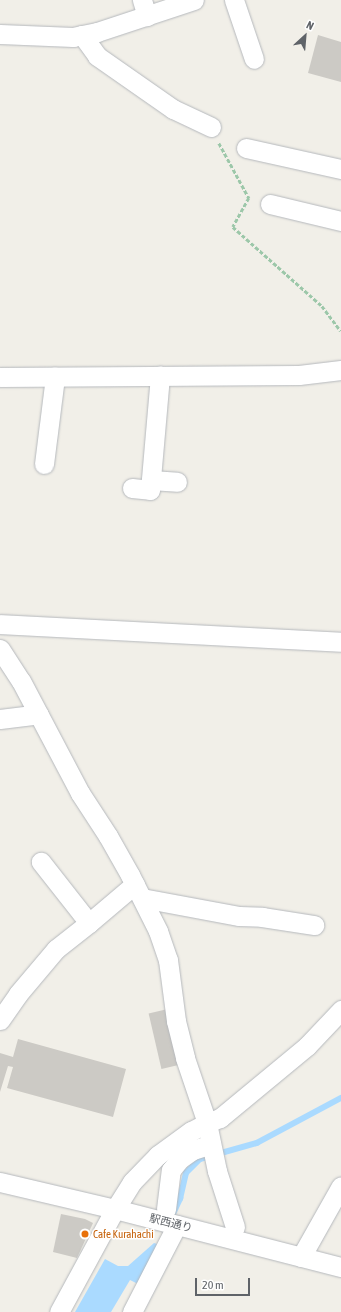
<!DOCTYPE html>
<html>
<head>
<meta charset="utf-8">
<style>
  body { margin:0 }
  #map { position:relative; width:341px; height:1312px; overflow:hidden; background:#f1efe8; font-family:"Asap Condensed","Noto Sans JP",sans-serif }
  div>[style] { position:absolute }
  .water>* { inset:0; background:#aadaff }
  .stream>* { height:5.5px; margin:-2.75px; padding:0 2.75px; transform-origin:2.75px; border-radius:2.75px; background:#aadaff }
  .building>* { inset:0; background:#cccac5; transform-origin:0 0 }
  .path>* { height:2.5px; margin-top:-1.25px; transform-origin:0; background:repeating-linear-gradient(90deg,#9cc7a9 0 4px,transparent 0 6px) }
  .roads { filter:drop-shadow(0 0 1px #b5b8bc) drop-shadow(0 0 1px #b5b8bc) }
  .minor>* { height:19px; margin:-9.5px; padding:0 9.5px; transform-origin:9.5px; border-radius:9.5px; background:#fff }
  .dots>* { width:11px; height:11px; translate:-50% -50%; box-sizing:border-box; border:2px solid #fff; border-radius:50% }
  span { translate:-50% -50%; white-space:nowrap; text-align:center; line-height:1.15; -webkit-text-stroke:3px #fff; paint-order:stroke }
  .street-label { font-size:11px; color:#5f6368 }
  .food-label { font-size:11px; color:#c56008 }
  .left { translate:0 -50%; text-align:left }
  .north { position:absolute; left:285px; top:16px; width:40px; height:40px; -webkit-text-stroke:3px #fff; paint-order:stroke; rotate:26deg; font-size:11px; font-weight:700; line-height:16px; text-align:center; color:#5f6368 }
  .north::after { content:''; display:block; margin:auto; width:14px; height:18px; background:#5f6368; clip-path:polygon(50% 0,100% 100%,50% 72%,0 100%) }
  .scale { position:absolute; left:195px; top:1278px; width:55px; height:18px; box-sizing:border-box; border:2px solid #5f6368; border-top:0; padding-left:5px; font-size:12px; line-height:14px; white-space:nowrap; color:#5f6368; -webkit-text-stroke:3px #fff; paint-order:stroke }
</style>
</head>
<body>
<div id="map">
  <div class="water">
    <div style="clip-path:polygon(154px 1243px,160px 1245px,138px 1284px,130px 1280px,111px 1312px,75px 1312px,105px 1259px,118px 1266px,128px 1266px)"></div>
  </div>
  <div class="stream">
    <div style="left:173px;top:1214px;width:17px;rotate:-65deg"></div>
    <div style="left:180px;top:1199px;width:27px;rotate:-77deg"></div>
    <div style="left:186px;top:1173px;width:20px;rotate:-45deg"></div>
    <div style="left:200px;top:1159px;width:59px;rotate:-15.7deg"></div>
    <div style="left:257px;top:1143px;width:95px;rotate:-28.2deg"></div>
  </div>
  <div class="building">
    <div style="clip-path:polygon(318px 35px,341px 42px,341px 82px,308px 73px)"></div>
    <div style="left:172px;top:1008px;width:57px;height:24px;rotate:77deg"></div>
    <div style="clip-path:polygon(18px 1039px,126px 1069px,113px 1117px,7px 1088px,13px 1067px,8px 1066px,0 1092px,0 1053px,13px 1057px)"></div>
    <div style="clip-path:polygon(61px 1214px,85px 1219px,93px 1223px,77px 1258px,53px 1252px)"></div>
  </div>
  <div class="path">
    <div style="left:219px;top:143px;width:63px;rotate:61.4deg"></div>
    <div style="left:249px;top:198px;width:33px;rotate:119deg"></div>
    <div style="left:233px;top:227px;width:119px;rotate:41.6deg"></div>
    <div style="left:322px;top:306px;width:31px;rotate:53deg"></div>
  </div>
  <div class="roads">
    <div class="minor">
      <div style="left:142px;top:0;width:17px;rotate:73deg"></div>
      <div style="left:234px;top:0;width:62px;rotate:71.3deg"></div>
      <div style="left:0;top:34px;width:73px;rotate:2.4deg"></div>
      <div style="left:73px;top:37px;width:9px;rotate:-13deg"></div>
      <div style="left:82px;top:35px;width:15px;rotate:-11deg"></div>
      <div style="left:97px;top:32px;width:102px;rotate:-18.3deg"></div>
      <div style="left:82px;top:35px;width:26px;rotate:54deg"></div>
      <div style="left:97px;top:56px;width:93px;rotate:34.9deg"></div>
      <div style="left:173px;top:109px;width:42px;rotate:25.3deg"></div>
      <div style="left:246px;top:148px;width:97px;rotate:12.5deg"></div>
      <div style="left:270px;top:204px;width:73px;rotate:13.5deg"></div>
      <div style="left:0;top:377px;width:299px;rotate:-0.4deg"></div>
      <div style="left:299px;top:375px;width:42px;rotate:-6.8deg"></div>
      <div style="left:44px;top:464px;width:88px;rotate:-82.8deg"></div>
      <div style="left:151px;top:480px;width:26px;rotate:4deg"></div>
      <div style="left:132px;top:488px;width:18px;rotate:6deg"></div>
      <div style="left:150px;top:490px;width:115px;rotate:-85deg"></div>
      <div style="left:0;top:624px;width:341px;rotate:3deg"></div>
      <div style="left:0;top:649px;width:38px;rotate:57deg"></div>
      <div style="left:21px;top:681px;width:127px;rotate:62.2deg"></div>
      <div style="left:80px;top:793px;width:51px;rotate:56.9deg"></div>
      <div style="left:108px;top:836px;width:45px;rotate:60.6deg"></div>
      <div style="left:130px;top:875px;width:63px;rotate:63.4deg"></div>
      <div style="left:158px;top:931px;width:31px;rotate:71deg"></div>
      <div style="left:168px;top:960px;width:62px;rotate:82.5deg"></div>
      <div style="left:176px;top:1021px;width:38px;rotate:76deg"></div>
      <div style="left:185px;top:1058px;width:69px;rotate:71.3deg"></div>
      <div style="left:207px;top:1123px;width:18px;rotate:153deg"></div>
      <div style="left:191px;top:1131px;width:41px;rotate:144deg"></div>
      <div style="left:158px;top:1155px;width:37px;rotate:134deg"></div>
      <div style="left:132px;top:1182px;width:32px;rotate:122deg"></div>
      <div style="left:115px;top:1209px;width:117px;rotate:118.5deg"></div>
      <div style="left:0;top:719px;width:39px;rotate:-7deg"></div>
      <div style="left:142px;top:898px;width:99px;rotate:10.5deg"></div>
      <div style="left:239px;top:916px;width:23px;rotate:2deg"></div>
      <div style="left:262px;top:917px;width:53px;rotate:8.7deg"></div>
      <div style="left:89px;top:923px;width:60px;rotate:-40.3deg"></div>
      <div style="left:0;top:1020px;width:32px;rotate:-55deg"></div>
      <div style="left:18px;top:994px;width:59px;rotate:-49.8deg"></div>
      <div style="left:56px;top:949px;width:42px;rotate:-38.2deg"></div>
      <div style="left:89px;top:923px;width:78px;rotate:-128.2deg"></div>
      <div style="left:0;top:1182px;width:118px;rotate:13.2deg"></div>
      <div style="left:115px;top:1209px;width:233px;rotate:14.4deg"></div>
      <div style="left:166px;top:1209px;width:39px;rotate:-83deg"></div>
      <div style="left:171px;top:1170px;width:14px;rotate:-51deg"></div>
      <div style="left:180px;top:1159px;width:16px;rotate:-35deg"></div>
      <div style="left:193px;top:1150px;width:19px;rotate:-18deg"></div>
      <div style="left:235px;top:1227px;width:59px;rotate:-107.8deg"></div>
      <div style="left:217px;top:1171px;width:49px;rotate:-101.8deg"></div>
      <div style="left:207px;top:1123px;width:14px;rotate:-21deg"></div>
      <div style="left:220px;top:1118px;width:113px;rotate:-39.6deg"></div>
      <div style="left:307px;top:1046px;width:50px;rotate:-46.6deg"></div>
      <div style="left:301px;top:1257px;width:81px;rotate:-60.6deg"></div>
      <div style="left:132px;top:1312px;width:98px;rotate:-62.7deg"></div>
    </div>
  </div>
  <div class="dots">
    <div style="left:85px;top:1234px;background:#e8710a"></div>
  </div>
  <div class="street-label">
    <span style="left:171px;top:1223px;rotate:14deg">駅西通り</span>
  </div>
  <div class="food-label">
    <span class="left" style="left:93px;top:1234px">Cafe Kurahachi</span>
  </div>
  <div class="north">N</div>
  <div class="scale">20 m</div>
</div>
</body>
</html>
